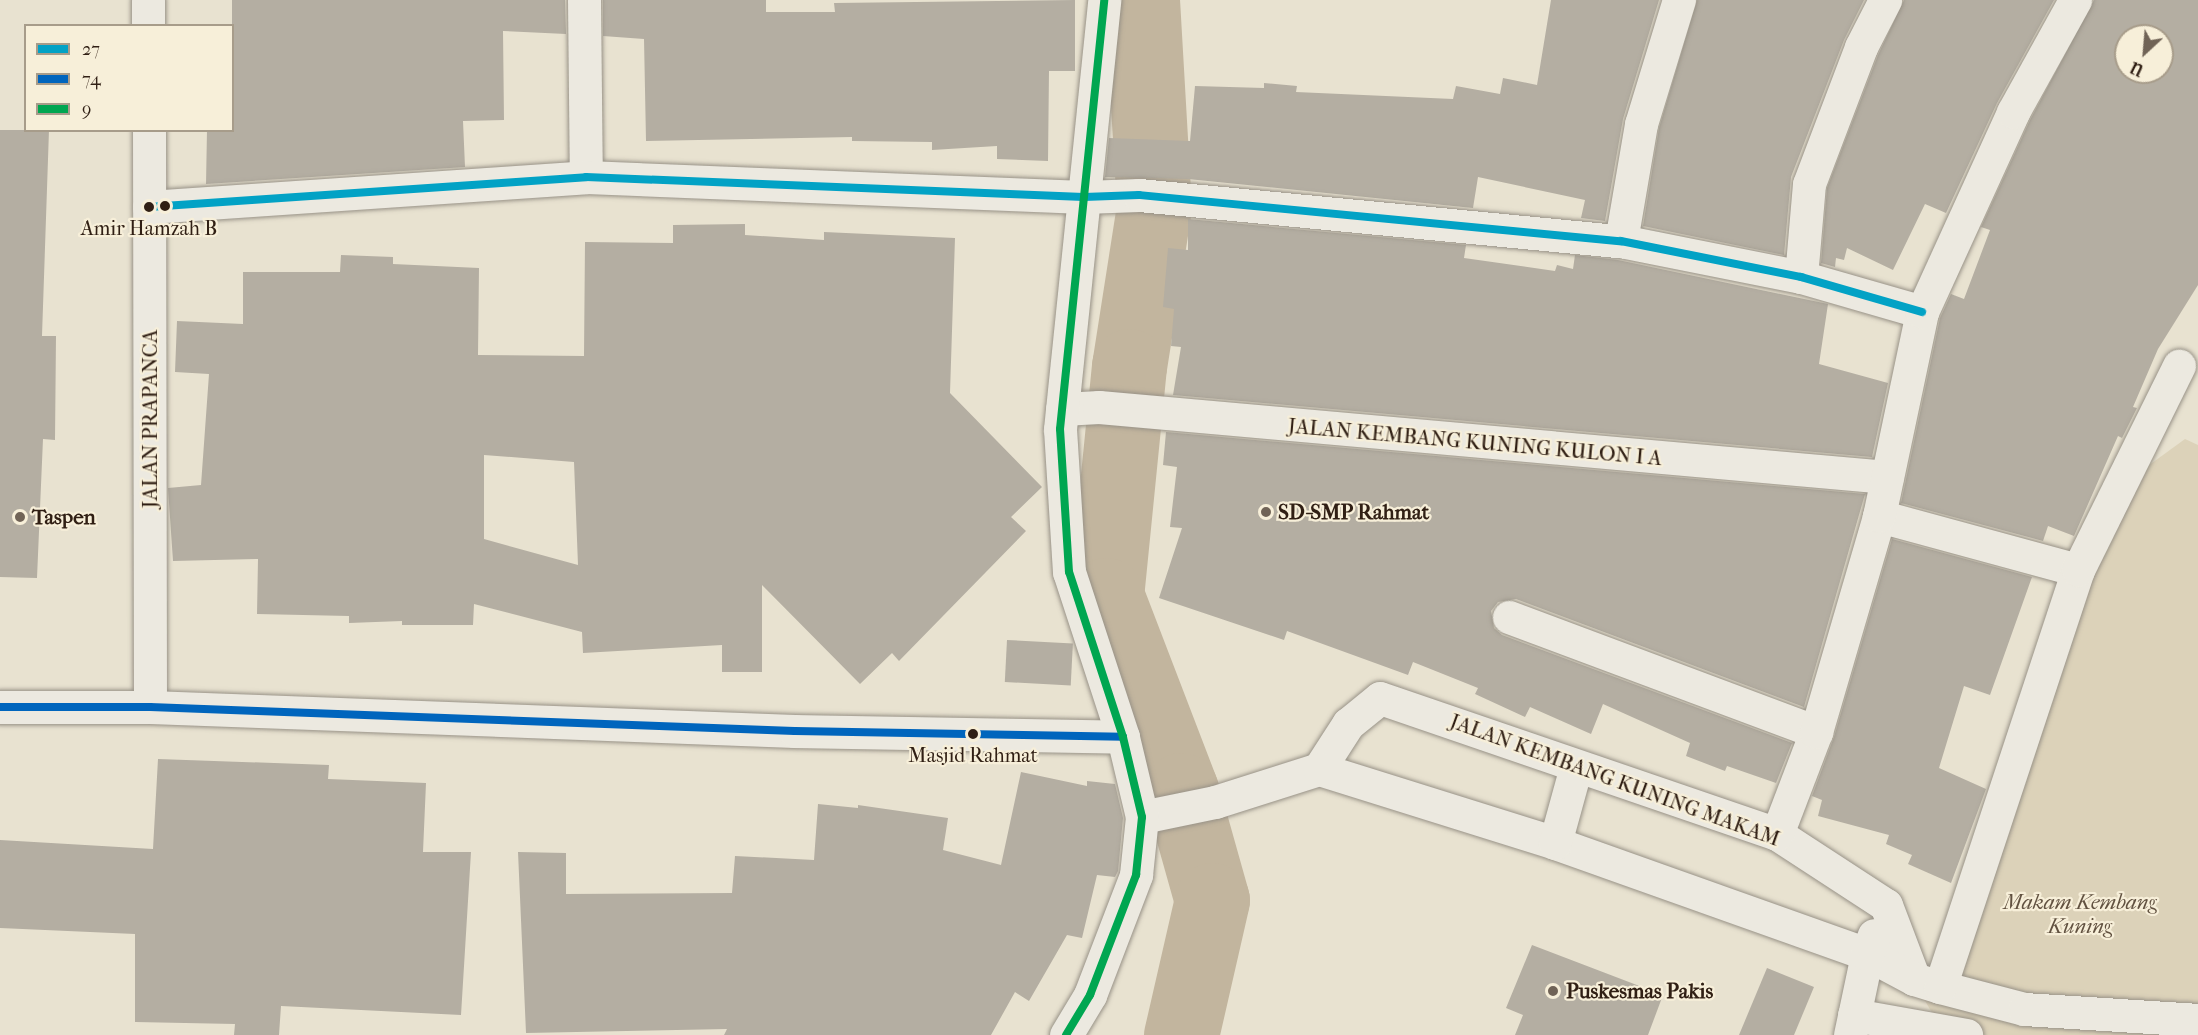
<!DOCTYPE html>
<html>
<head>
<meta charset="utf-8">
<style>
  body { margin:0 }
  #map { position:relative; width:2198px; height:1035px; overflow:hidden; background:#e8e2d0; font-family:"IM FELL French Canon",serif }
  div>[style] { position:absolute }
  .green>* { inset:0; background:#dcd2b9 }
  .river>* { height:75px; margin:-37.5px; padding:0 37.5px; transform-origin:37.5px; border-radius:37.5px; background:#c2b59e }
  .building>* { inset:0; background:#b4aea2; transform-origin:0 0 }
  .roads { filter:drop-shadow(0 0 2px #989287) drop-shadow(0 0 2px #989287) }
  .minor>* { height:33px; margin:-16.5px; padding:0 16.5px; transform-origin:16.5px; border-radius:16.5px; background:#ece9e0 }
  .bus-1>* { height:8px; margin:-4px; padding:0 4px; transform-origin:4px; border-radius:4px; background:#02a2c5 }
  .bus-2>* { height:8px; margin:-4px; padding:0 4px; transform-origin:4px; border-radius:4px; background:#0065bd }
  .bus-3>* { height:8px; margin:-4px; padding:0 4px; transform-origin:4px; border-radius:4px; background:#00a651 }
  .dots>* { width:16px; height:16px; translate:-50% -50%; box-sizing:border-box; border:3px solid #f7efd9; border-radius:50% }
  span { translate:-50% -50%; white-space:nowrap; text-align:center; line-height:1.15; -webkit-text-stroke:4.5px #f7efd9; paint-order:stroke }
  .bus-label { font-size:20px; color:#301f14 }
  .street-label { font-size:21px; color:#301f14 }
  .poi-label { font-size:21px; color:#301f14; font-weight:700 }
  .left { translate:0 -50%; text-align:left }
  .park-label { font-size:21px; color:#615140; font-style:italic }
  .legend { position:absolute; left:24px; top:24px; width:210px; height:108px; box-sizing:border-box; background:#f7efd9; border:2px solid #a79c8a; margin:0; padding:8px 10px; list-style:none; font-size:18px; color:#301f14 }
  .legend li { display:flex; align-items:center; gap:12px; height:30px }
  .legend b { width:30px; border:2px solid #a79c8a }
  .north { position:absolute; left:2114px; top:24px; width:60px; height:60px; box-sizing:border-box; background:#f7efd9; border:2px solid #a79c8a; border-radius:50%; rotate:206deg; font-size:16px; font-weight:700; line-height:24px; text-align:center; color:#301f14 }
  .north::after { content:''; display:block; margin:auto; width:21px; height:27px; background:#706356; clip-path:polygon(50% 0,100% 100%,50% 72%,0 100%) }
</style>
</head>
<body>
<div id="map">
  <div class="green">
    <div style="clip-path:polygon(2185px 439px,2198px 445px,2198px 1035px,1945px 1035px,1924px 999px,2130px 479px)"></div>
  </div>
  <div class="river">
    <div style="left:1142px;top:0;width:207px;rotate:86.7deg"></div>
    <div style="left:1154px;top:207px;width:161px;rotate:98.9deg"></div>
    <div style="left:1129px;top:366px;width:230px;rotate:95.7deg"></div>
    <div style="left:1106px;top:595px;width:209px;rotate:69deg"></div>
    <div style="left:1181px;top:790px;width:114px;rotate:74.3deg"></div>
    <div style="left:1212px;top:900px;width:139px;rotate:102.9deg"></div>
  </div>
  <div class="building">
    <div style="clip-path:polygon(232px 0,565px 0,566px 34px,503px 31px,504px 120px,463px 121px,465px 167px,206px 184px,207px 130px,232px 130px)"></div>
    <div style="clip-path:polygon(603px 0,766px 0,766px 12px,835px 12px,834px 3px,1075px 0,1075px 71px,1049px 71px,1048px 161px,997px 159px,997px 146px,932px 150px,932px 142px,852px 141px,852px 137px,646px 141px,644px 39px,603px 36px)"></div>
    <div style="clip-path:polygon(1551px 0,1659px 0,1623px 119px,1605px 221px,1581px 218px,1585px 200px,1478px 177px,1473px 208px,1188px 179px,1105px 177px,1109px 138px,1190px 141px,1195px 86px,1264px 88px,1264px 83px,1297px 86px,1296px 92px,1453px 99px,1456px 86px,1500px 94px,1503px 78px,1537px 85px)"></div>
    <div style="clip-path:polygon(1697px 0,1864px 0,1844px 40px,1791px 177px,1784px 255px,1643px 226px,1659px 128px)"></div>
    <div style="clip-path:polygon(1904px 0,2054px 0,1997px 103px,1946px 213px,1925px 204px,1893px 270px,1847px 248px,1844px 260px,1836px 258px,1835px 267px,1821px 263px,1827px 188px,1878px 55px)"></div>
    <div style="clip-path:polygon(evenodd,2094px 0,2198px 0,2198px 285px,2158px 349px,2133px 407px,2137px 408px,2122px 438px,2118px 436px,2074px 536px,2048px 526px,2043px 541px,1901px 503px,1940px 318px,1951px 294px,1964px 299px,1990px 230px,1981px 227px,2030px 120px,2094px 0,2126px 36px,2162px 36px,2162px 72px,2126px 72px,2126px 36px)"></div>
    <div style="clip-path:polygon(0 130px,49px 130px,42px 336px,56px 336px,55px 440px,43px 439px,37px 578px,0 577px)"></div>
    <div style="clip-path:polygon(1188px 219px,1466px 245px,1464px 258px,1555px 271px,1557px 265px,1573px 269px,1575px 255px,1618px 260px,1828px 304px,1819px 364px,1888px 383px,1872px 457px,1173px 395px,1181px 347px,1171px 346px,1174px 309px,1163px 307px,1168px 248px,1188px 250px)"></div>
    <div style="clip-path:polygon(evenodd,745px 224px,745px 235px,824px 240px,824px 232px,955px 238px,950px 393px,1042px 487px,1011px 517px,1026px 531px,899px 661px,892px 653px,860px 684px,762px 585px,762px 672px,722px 672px,722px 645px,583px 653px,582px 632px,474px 604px,473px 625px,402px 625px,402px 621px,349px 623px,349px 616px,257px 614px,258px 559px,173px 561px,168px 488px,201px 485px,209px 374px,175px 372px,177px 321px,243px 324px,243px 272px,340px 272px,341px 255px,393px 257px,393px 264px,479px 268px,478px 355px,584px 356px,585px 242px,673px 243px,673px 225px,745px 224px,484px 455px,574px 462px,578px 565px,484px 539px,484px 455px)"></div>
    <div style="clip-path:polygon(1166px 432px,1865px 494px,1804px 707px,1516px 599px,1498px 602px,1491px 611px,1494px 628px,1502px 635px,1792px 743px,1776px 783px,1727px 766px,1725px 771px,1686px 756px,1690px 743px,1603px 704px,1591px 734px,1530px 707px,1525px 717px,1475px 694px,1478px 688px,1413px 662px,1408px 675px,1287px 631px,1284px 640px,1159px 598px,1182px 528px,1170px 527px,1177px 467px,1163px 465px)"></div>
    <div style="clip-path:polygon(1892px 539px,2032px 577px,1990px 695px,1964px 686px,1939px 768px,1986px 789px,1951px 883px,1908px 864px,1912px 855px,1886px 844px,1889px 835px,1818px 816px,1822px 800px,1812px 796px,1834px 737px)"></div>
    <div style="left:1007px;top:640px;width:66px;height:42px;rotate:3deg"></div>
    <div style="clip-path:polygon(158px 759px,329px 765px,328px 779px,426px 783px,423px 852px,471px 852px,461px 1015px,281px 1006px,279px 1035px,234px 1035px,235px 1024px,135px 1022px,135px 934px,0 928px,0 840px,153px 849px)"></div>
    <div style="clip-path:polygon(1021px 772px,1087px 786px,1087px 781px,1115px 784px,1123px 818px,1118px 871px,1115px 877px,1097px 875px,1082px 938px,1067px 935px,1029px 1001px,1015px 992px,991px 1035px,724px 1035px,727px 1029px,526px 1033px,518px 852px,566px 853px,566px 894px,732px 893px,735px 856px,814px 860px,818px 804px,858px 808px,858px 805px,948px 818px,943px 850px,1001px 865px)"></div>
    <div style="clip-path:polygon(1532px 945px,1663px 995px,1648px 1035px,1515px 1035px,1523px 1015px,1506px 1008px)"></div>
    <div style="clip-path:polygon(1767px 968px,1814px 987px,1794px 1035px,1739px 1035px)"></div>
  </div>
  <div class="roads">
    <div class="minor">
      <div style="left:148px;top:0;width:26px;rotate:90deg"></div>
      <div style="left:584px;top:0;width:177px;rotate:89.4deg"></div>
      <div style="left:149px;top:130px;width:577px;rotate:89.9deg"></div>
      <div style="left:149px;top:207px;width:438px;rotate:-3.9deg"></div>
      <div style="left:586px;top:177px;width:498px;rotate:2.3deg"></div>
      <div style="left:1084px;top:197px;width:55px;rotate:-2.1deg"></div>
      <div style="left:1139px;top:195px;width:484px;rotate:5.5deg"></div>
      <div style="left:1621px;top:241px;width:184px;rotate:11.3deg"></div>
      <div style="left:1801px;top:277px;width:126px;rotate:16.1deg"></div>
      <div style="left:1621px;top:241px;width:119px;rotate:-80.3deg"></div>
      <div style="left:1641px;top:124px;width:130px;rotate:-73deg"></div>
      <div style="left:1801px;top:277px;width:93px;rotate:-85.1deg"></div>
      <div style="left:1809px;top:184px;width:147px;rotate:-69.2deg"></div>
      <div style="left:1861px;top:47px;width:53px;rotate:-62.9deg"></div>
      <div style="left:1062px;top:409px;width:37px;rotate:-3deg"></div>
      <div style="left:1099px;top:407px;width:791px;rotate:5.08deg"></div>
      <div style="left:1879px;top:516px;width:206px;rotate:15.2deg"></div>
      <div style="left:1509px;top:617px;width:328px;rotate:20.5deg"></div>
      <div style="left:0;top:707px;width:150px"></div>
      <div style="left:150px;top:707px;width:645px;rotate:2.13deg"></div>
      <div style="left:795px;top:731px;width:328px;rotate:1deg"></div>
      <div style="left:1319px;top:769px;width:54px;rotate:-57.2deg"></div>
      <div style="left:1348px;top:724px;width:41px;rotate:-39.1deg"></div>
      <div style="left:1380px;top:698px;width:420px;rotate:18.9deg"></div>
      <div style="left:1777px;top:834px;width:130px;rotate:33.1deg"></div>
      <div style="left:1886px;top:905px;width:79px;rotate:69.3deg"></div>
      <div style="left:1142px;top:817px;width:75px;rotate:-11.6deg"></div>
      <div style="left:1215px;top:802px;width:109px;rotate:-17.6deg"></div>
      <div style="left:1319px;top:769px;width:247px;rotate:17.4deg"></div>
      <div style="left:1555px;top:843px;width:331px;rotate:19.6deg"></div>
      <div style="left:1867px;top:954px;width:53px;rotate:28deg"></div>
      <div style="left:1914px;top:979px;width:27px;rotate:17deg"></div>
      <div style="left:1940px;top:987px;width:87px;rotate:14.7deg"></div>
      <div style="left:2024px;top:1009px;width:174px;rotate:3.6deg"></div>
      <div style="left:1777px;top:834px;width:109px;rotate:-69.1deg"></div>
      <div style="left:1816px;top:732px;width:225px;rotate:-73.7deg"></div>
      <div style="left:1879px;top:516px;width:208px;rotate:-78.1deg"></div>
      <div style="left:1922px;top:312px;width:220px;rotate:-65.5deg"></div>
      <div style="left:2013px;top:112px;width:128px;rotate:-61deg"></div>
      <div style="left:1555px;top:843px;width:79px;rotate:-74.6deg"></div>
      <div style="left:1940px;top:987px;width:439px;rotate:-71.7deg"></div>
      <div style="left:2078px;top:570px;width:228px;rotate:-63.7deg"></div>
      <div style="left:1854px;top:1015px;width:114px;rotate:10.1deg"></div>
      <div style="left:1066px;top:1035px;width:47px;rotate:-59deg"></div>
      <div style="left:1090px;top:995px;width:129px;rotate:-69deg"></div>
      <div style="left:1136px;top:875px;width:58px;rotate:-84.1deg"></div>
      <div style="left:1142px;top:817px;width:82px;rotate:-103.4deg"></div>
      <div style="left:1123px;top:737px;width:174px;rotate:-108.1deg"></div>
      <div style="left:1069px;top:572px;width:143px;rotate:-93.6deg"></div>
      <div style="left:1060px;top:429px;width:431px;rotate:-84.1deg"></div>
      <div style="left:1850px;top:1035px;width:83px;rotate:-78.1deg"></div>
      <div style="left:1867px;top:954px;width:20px;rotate:-70deg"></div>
    </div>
  </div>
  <div class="bus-1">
    <div style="left:149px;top:207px;width:438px;rotate:-3.9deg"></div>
    <div style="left:586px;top:177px;width:498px;rotate:2.3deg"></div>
    <div style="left:1084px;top:197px;width:55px;rotate:-2.1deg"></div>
    <div style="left:1139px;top:195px;width:484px;rotate:5.5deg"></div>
    <div style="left:1621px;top:241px;width:184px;rotate:11.3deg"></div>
    <div style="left:1801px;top:277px;width:126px;rotate:16.1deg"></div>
  </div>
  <div class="bus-2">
    <div style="left:0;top:707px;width:150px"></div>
    <div style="left:150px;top:707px;width:645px;rotate:2.13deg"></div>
    <div style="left:795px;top:731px;width:328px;rotate:1deg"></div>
  </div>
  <div class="bus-3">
    <div style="left:1066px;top:1035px;width:47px;rotate:-59deg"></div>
    <div style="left:1090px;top:995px;width:129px;rotate:-69deg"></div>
    <div style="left:1136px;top:875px;width:58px;rotate:-84.1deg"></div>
    <div style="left:1142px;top:817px;width:82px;rotate:-103.4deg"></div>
    <div style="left:1123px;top:737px;width:174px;rotate:-108.1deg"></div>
    <div style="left:1069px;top:572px;width:143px;rotate:-93.6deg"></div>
    <div style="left:1060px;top:429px;width:431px;rotate:-84.1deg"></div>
  </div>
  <div class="dots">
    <div style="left:165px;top:206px;background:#301f14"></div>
    <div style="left:149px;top:207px;background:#301f14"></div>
    <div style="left:1266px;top:512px;background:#706356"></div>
    <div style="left:20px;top:517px;background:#706356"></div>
    <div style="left:973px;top:734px;background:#301f14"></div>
    <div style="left:1553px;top:991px;background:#706356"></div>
  </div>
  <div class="bus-label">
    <span style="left:149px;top:228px">Amir Hamzah B</span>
    <span style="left:973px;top:755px">Masjid Rahmat</span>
  </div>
  <div class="street-label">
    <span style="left:150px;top:419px;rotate:-90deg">JALAN PRAPANCA</span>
    <span style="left:1475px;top:442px;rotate:5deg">JALAN KEMBANG KUNING KULON I A</span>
    <span style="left:1615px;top:780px;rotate:20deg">JALAN KEMBANG KUNING MAKAM</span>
  </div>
  <div class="poi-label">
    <span class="left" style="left:1278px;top:512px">SD-SMP Rahmat</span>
    <span class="left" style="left:32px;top:517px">Taspen</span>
    <span class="left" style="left:1566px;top:991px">Puskesmas Pakis</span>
  </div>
  <div class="park-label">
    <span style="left:2080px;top:914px">Makam Kembang<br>Kuning</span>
  </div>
  <ul class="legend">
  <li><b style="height:8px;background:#02a2c5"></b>27</li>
  <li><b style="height:8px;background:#0065bd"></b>74</li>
  <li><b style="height:8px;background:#00a651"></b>9</li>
  </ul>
  <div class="north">U</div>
</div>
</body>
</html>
